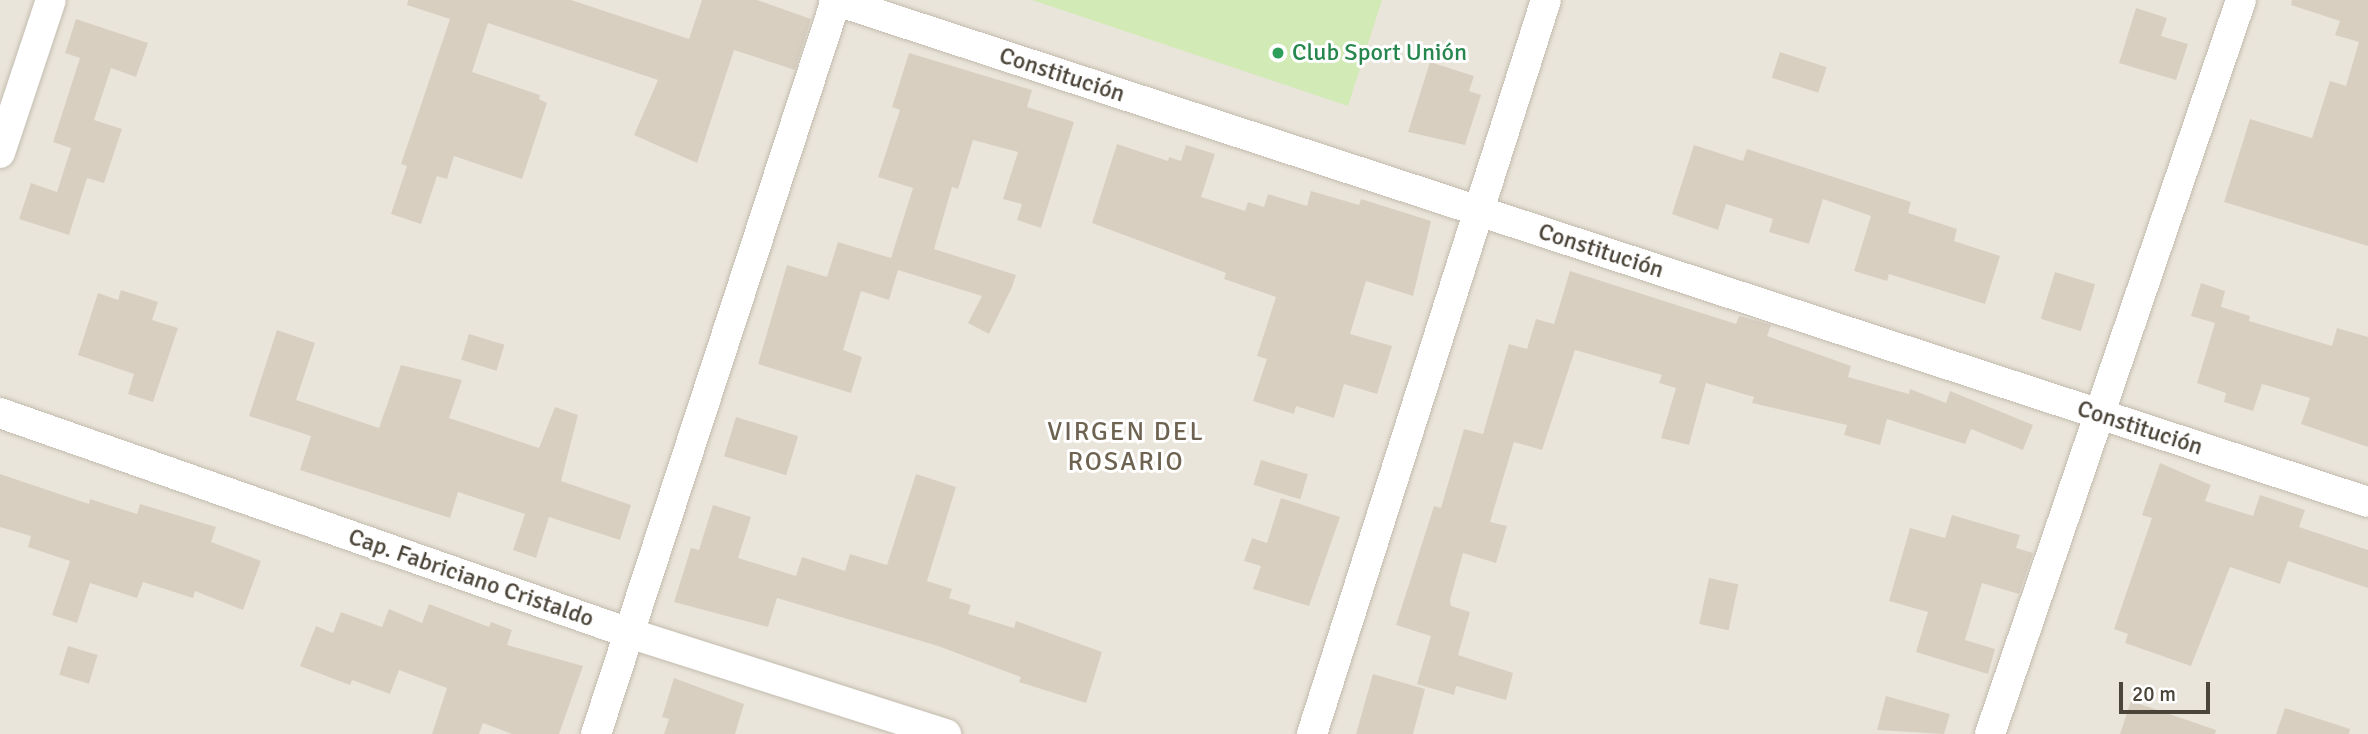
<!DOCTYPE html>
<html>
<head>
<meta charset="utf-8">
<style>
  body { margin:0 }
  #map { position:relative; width:2368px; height:734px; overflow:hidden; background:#f6f3ec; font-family:Signika,sans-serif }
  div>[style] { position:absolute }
  .residential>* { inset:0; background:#eae5da; transform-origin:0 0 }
  .green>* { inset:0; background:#d2eab5 }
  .building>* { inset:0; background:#d8cfc1; transform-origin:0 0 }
  .roads { filter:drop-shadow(0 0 2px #c2bbae) drop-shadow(0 0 2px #c2bbae) }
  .minor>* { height:30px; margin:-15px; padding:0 15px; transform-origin:15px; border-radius:15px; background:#fff }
  .dots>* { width:19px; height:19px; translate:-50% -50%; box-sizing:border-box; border:4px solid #fff; border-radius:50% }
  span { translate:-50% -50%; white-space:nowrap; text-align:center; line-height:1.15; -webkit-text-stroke:6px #fff; paint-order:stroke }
  .leisure-label { font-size:24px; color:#27864d }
  .left { translate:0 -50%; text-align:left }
  .street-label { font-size:24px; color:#4b4439 }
  .neighbourhood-label { font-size:26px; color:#6e6250; letter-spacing:2px }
  .scale { position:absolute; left:2119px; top:682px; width:91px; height:32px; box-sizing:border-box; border:4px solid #4b4439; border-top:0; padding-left:9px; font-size:21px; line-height:24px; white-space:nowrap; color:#4b4439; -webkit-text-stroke:5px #fff; paint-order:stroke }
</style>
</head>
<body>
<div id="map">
  <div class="residential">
    <div style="left:0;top:0;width:2368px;height:734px"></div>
  </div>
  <div class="green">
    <div style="clip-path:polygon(1032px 0,1382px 0,1348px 106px)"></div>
  </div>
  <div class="building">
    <div style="clip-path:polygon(408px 0,571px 0,689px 39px,702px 0,757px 0,811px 19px,795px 70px,734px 50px,697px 163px,634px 135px,658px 80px,488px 23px,472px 72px,540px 95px,539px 99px,547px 103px,522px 179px,454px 156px,447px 179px,437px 176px,421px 224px,391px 214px,407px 166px,401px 164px,450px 19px,407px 5px)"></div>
    <div style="clip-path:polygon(2292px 0,2368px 0,2368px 246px,2224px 202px,2250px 119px,2312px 138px,2330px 81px,2346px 86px,2359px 42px,2335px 35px,2340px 21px,2291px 5px)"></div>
    <div style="clip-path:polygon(2136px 8px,2167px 18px,2161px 36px,2188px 44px,2176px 80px,2119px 63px)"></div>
    <div style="clip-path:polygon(76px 19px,148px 43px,136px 77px,111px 68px,94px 120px,122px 129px,104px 183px,87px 178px,69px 235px,19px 219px,31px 183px,57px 192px,71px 148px,53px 142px,80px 58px,65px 53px)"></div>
    <div style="left:1780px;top:52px;width:49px;height:27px;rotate:18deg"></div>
    <div style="clip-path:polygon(909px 53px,1032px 90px,1027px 107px,1074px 122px,1041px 228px,1017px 220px,1022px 204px,1003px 199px,1018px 152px,973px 140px,958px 189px,952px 187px,934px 249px,1016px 275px,1012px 287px,989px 334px,968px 323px,982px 296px,898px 270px,889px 300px,861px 291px,843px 350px,862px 357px,851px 393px,758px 364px,787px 265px,827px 277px,838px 242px,891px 258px,913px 188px,878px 177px,900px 110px,892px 107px)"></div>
    <div style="clip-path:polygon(1430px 62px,1474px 76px,1469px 91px,1481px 95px,1465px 145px,1408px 132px)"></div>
    <div style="clip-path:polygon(1117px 144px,1168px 161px,1169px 157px,1181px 161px,1186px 145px,1215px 154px,1201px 197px,1245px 211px,1248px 202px,1264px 207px,1268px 194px,1307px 206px,1311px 191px,1359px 205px,1361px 199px,1431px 221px,1413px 296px,1366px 281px,1350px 334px,1392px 346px,1377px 394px,1344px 384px,1334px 418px,1296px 406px,1294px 414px,1253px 401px,1267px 359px,1257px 356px,1276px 297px,1224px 279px,1226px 273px,1092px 223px)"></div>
    <div style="clip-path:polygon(1694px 145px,1743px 161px,1747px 149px,1911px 202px,1908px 213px,1957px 229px,1954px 241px,2000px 256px,1985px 304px,1889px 274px,1887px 281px,1854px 271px,1871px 216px,1823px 199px,1809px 244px,1769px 232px,1773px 219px,1726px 204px,1718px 230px,1672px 214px)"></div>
    <div style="clip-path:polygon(1570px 271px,1736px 324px,1739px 316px,1771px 325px,1767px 336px,1851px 366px,1848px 377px,1909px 394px,1910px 389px,1946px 403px,1950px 391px,2033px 425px,2023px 450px,1971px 429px,1965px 444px,1887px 419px,1880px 445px,1844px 435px,1847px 425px,1752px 403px,1754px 397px,1706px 383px,1689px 445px,1661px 438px,1676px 388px,1659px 383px,1662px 375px,1575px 350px,1542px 450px,1514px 442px,1490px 522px,1507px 526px,1496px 563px,1463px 553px,1450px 600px,1451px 606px,1470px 612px,1458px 655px,1513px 673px,1506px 700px,1456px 686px,1454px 695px,1417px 684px,1431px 636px,1396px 625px,1434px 506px,1441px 508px,1464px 429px,1483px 434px,1509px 344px,1527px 349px,1536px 319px,1554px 324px)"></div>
    <div style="left:2055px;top:272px;width:42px;height:49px;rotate:17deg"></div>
    <div style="clip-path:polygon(2201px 283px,2225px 291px,2221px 307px,2250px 316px,2249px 321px,2332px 346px,2337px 328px,2368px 337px,2368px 447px,2301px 424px,2310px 398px,2262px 384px,2253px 411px,2224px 402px,2226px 393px,2197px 383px,2215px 323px,2191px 316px)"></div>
    <div style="clip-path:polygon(121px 290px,158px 302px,152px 320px,178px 328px,153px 402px,128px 394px,134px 374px,78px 355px,98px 293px,118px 300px)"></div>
    <div style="clip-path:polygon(277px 330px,315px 343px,296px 400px,379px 428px,401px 365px,462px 380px,449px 418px,539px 448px,555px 407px,578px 415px,561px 481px,631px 505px,620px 540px,549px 517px,536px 558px,513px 550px,525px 514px,458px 492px,450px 518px,300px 470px,311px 436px,249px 416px)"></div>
    <div style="left:469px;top:334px;width:37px;height:27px;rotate:17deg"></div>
    <div style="left:736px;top:417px;width:65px;height:41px;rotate:17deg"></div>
    <div style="left:1261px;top:460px;width:49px;height:26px;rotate:17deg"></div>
    <div style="clip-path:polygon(2160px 463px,2211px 485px,2205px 501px,2253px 516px,2260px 495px,2305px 510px,2299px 527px,2368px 550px,2368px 588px,2288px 561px,2280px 584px,2230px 567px,2191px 666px,2125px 643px,2128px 634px,2114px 629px,2152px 518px,2142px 515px)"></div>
    <div style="clip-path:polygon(0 474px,89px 504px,90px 499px,137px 514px,140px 504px,216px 527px,211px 542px,261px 561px,243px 610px,195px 591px,193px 598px,143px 582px,137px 598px,90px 583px,77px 623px,52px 615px,70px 561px,28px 547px,31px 536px,0 527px)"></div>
    <div style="clip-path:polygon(916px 474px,956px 487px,927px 581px,952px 589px,949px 598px,971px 605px,968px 614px,1014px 628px,1016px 621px,1102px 652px,1086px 703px,1019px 682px,1021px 677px,938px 646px,777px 598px,768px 627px,674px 602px,691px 548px,699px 550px,713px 505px,751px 517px,738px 558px,796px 576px,802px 557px,845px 571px,850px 554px,887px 565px)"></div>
    <div style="clip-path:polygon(1281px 498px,1340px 517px,1309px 606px,1253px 589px,1261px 566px,1244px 561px,1252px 538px,1267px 543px)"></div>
    <div style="clip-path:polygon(1952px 515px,2020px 535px,2016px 548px,2033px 553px,2019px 594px,1982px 583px,1965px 640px,1995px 649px,1988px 674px,1916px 652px,1928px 612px,1889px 601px,1910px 528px,1945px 538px)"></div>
    <div style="left:1709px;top:578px;width:30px;height:47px;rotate:12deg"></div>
    <div style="clip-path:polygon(429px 604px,489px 627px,491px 622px,512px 630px,507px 645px,583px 666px,559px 734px,512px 734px,483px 723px,479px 734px,432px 734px,447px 688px,399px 670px,390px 694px,352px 680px,350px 685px,300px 666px,316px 626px,333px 633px,341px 612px,382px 627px,389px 609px,422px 623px)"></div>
    <div style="left:68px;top:646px;width:31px;height:30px;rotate:17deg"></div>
    <div style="clip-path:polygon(1373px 674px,1425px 689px,1413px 734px,1356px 734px)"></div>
    <div style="clip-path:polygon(674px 678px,744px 704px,735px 734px,664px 734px,669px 719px,662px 717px)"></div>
    <div style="clip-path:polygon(1886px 696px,1950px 714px,1944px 734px,1877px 730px)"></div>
    <div style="clip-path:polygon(2131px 701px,2216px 730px,2215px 734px,2120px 734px)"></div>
    <div style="clip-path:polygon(2285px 708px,2350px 729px,2349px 734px,2276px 734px)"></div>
  </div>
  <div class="roads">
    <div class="minor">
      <div style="left:834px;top:0;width:1614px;rotate:18.12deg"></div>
      <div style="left:0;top:153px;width:161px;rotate:-71.6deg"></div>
      <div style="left:0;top:413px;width:666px;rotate:19.28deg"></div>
      <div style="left:629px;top:633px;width:333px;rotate:17.7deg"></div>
      <div style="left:596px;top:734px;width:772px;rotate:-71.89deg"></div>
      <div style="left:1312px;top:734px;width:770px;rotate:-72.32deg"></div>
      <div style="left:1990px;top:734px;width:776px;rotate:-71.12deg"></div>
    </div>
  </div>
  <div class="dots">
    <div style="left:1278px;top:53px;background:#2e9e5b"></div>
  </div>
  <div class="leisure-label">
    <span class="left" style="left:1292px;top:53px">Club Sport Unión</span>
  </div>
  <div class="street-label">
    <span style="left:1062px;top:75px;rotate:18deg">Constitución</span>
    <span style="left:1601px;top:251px;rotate:18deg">Constitución</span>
    <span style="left:2140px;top:428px;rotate:18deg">Constitución</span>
    <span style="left:471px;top:578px;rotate:19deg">Cap. Fabriciano Cristaldo</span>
  </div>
  <div class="neighbourhood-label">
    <span style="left:1126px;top:448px">VIRGEN DEL<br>ROSARIO</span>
  </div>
  <div class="scale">20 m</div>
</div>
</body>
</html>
